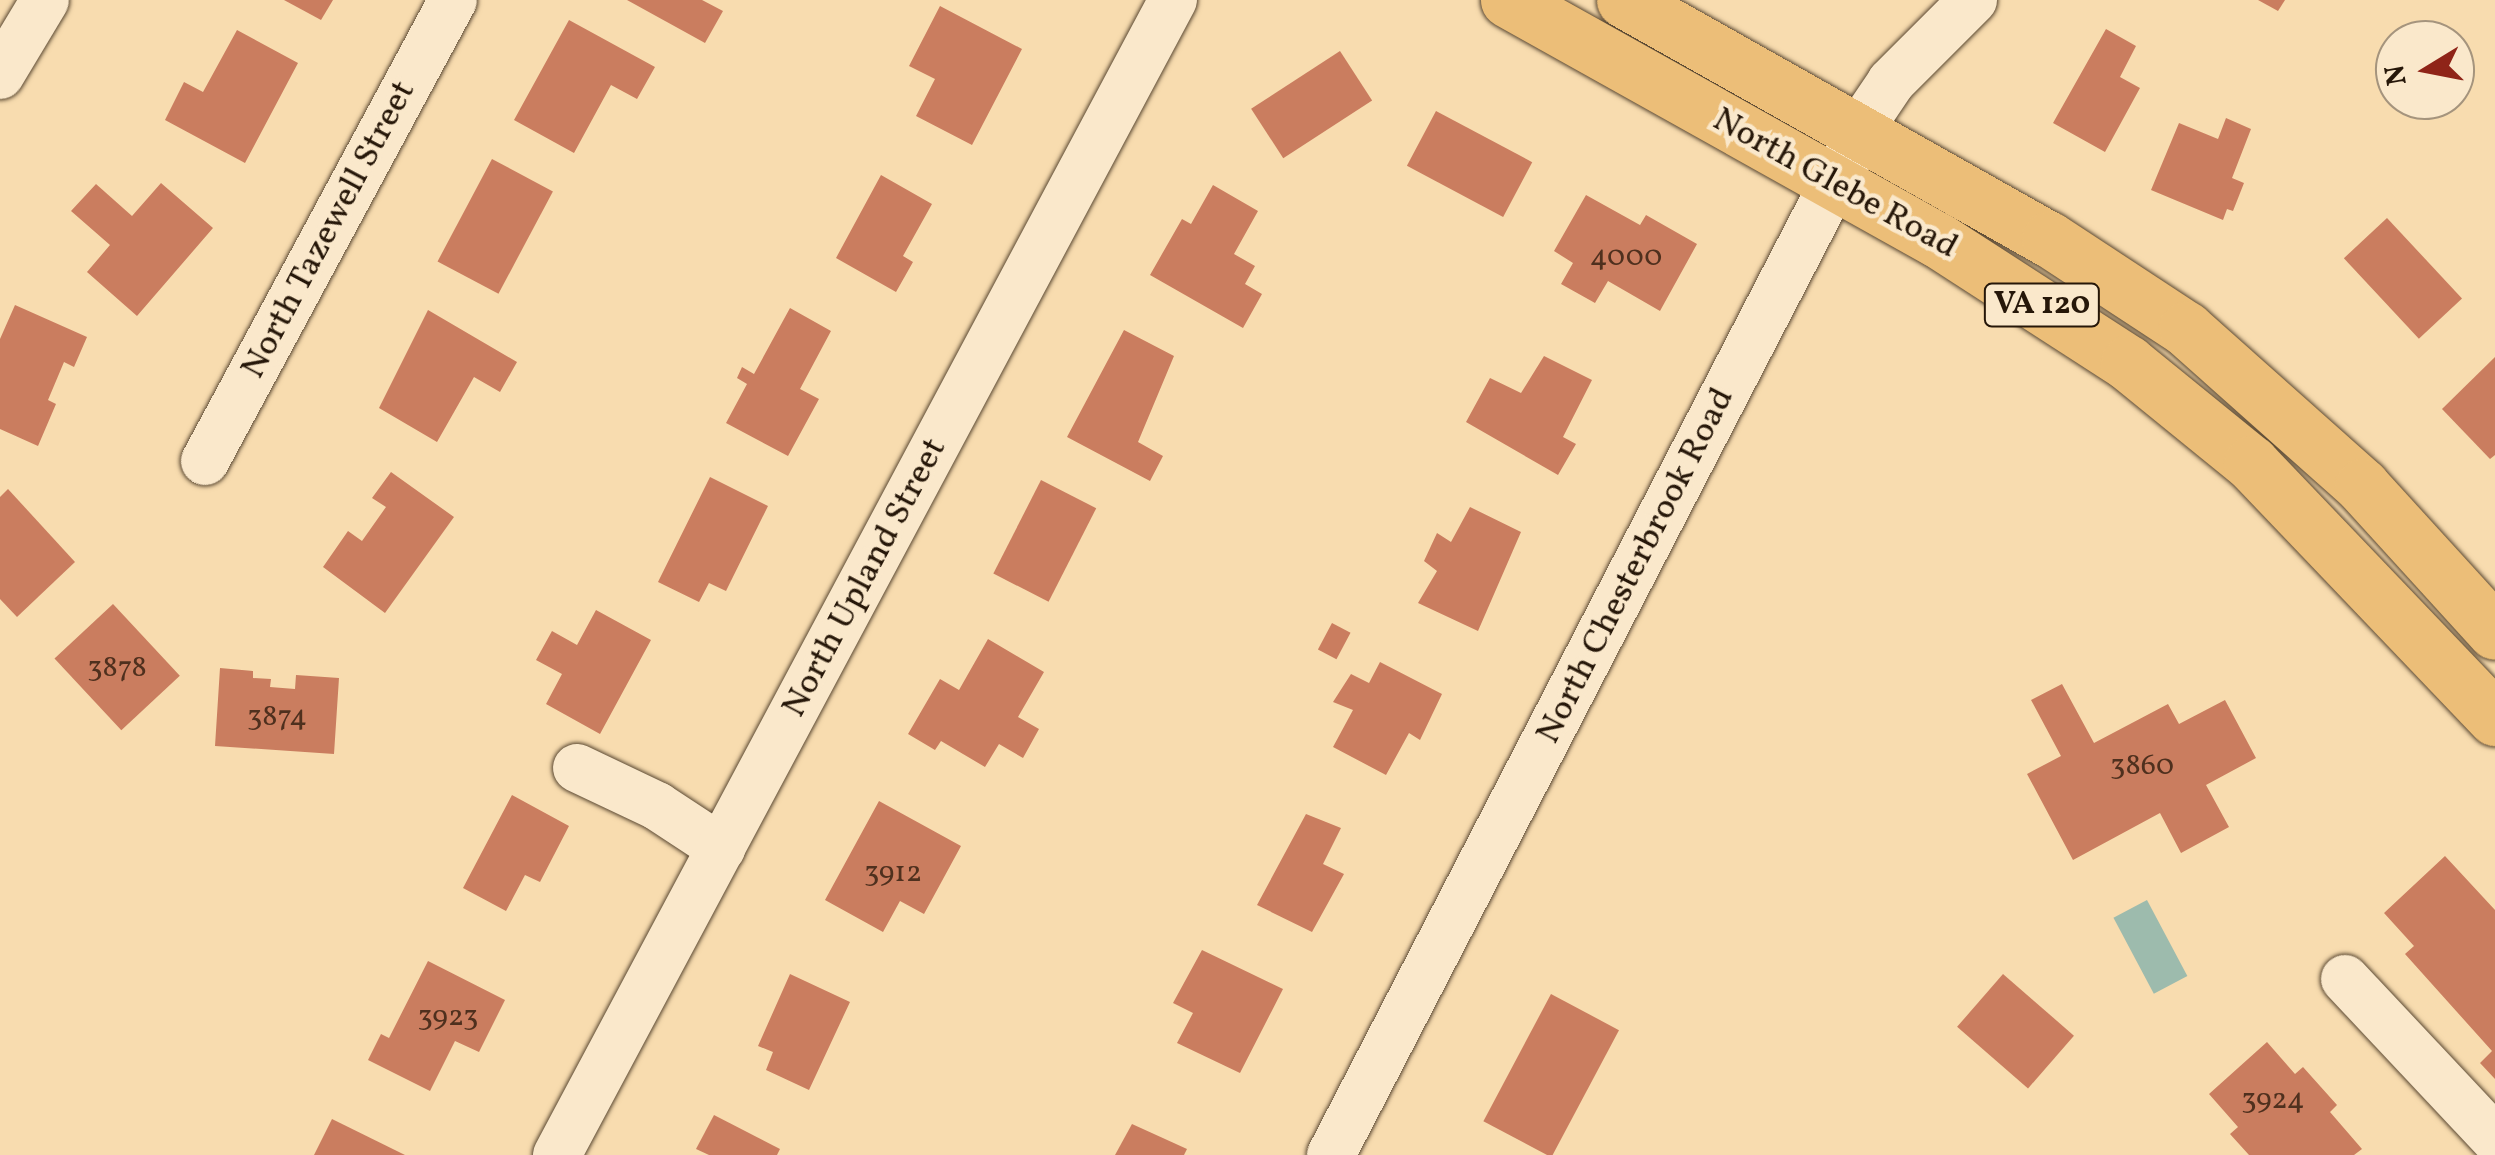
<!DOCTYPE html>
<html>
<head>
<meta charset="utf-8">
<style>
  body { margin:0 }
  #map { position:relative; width:2495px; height:1155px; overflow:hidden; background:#f8dcaf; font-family:Vollkorn,serif }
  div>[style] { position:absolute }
  .water>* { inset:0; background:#9dbbad; transform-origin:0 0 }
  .building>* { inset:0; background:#ca7d5f; transform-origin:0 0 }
  .roads { filter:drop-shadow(0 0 2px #5a4832) drop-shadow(0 0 2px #5a4832) }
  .minor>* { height:48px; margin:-24px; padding:0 24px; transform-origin:24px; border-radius:24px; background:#fae8cb }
  .major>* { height:55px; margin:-27.5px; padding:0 27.5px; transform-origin:27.5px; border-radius:27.5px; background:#ecbe78 }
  span { translate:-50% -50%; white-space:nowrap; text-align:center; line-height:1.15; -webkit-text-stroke:9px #fae8cb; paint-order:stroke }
  .number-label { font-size:30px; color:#4f301e }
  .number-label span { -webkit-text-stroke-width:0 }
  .shield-label span { padding:2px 8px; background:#fae8cb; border:2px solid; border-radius:8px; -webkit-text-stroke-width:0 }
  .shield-label { font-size:32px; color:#261709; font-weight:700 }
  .street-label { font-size:35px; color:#261709 }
  .north { position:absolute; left:2375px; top:20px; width:100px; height:100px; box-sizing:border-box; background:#fae8cb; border:2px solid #a5947d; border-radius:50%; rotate:260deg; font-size:28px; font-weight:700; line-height:40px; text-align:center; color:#261709 }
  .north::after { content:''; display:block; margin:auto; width:35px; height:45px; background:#8f2418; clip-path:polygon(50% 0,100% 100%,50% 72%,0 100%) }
</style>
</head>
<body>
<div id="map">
  <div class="water">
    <div style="left:2147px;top:900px;width:86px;height:38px;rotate:62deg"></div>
  </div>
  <div class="building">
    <div style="clip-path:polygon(284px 0,333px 0,321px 20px)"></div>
    <div style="clip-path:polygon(627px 0,702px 0,723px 11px,705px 43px)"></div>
    <div style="clip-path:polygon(2258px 0,2285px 0,2278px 11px)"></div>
    <div style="clip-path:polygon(940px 6px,1022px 49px,972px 145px,916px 116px,935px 79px,909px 66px)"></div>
    <div style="clip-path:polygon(569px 20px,655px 67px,637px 99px,611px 85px,574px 153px,514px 120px)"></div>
    <div style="clip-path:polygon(2106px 29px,2136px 46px,2120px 77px,2140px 88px,2105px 152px,2053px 123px)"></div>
    <div style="clip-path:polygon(237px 30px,298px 63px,245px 163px,165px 120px,184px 82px,203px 92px)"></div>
    <div style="left:1340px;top:51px;width:59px;height:106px;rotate:57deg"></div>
    <div style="left:1436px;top:111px;width:109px;height:62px;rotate:28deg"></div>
    <div style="clip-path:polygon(2226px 118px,2251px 129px,2232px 178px,2244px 183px,2233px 211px,2227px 209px,2223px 220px,2151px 190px,2179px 123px,2218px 139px)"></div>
    <div style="left:492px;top:159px;width:69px;height:116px;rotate:28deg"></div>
    <div style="clip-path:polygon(881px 175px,932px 204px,903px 256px,913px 262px,896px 292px,836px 258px)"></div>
    <div style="clip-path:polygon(161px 183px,213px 228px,137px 316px,87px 272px,110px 245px,71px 211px,96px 184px,132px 216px)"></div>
    <div style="clip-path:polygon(1213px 185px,1258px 211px,1234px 254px,1255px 266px,1245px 284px,1262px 294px,1243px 328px,1150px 275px,1182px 219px,1191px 224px)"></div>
    <div style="clip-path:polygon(1586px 195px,1640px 225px,1646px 215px,1697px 244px,1660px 311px,1608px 281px,1595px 303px,1561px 284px,1573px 263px,1554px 251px)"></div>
    <div style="left:2387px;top:218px;width:110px;height:59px;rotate:47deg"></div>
    <div style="clip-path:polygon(15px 305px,87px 337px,74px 367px,64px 362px,48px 400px,56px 404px,38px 446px,0 429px,0 339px)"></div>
    <div style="clip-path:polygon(790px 308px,831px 331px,800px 389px,819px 399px,788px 456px,726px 423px,747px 384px,737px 378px,742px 367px,754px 374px)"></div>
    <div style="clip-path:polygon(428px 310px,517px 362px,500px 392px,474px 377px,437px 442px,379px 408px)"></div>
    <div style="clip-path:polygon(1124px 330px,1174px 356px,1138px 442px,1163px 456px,1150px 481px,1067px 437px)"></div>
    <div style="clip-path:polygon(1544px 356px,1592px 380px,1563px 437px,1576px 444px,1558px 475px,1466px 422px,1490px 378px,1521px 393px)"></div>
    <div style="clip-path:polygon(2495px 357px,2495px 455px,2490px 459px,2442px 409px)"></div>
    <div style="clip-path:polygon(391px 472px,454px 517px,385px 613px,323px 567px,348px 531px,362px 541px,386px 507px,372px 498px)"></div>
    <div style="clip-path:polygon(710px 477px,768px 506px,726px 591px,709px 583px,699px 602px,658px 582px)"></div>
    <div style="left:1041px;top:480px;width:62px;height:105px;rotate:27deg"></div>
    <div style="clip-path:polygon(8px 489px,75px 562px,17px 617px,0 599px,0 497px)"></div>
    <div style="clip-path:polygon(1470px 507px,1521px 532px,1478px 631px,1418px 603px,1437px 571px,1424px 561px,1437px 533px,1451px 542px)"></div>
    <div style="left:113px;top:604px;width:98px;height:80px;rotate:47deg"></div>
    <div style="clip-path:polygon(596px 610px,651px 640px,600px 734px,546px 704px,562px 674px,536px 660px,552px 631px,577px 645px)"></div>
    <div style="left:1332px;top:623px;width:21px;height:30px;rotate:28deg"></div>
    <div style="clip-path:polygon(988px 639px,1044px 672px,1018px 717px,1039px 729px,1023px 758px,999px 744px,985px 767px,941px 741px,935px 750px,908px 734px,940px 679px,959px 690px)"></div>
    <div style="clip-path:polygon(1380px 662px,1442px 694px,1420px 740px,1409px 733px,1386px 775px,1333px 747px,1353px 710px,1333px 702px,1351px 674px,1369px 683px)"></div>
    <div style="clip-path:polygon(220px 668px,253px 671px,253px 678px,271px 679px,270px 687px,295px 689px,296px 675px,339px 678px,334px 754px,215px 746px)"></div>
    <div style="clip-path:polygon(2062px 684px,2094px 743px,2168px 704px,2179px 724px,2225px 700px,2256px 758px,2206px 785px,2229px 827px,2181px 853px,2160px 813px,2073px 860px,2027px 774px,2061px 756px,2031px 700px)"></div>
    <div style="clip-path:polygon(512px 795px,569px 826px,540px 882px,525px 875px,506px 911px,463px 888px)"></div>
    <div style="clip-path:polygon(879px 801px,961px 846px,924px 914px,900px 901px,883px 932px,825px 900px)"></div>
    <div style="clip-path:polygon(1306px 814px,1341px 828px,1323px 864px,1344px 874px,1312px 932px,1257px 905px)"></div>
    <div style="clip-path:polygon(2445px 856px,2495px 910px,2495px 1079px,2480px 1063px,2492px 1051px,2405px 954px,2414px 946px,2384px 913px)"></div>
    <div style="clip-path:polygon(1202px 950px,1283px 989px,1240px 1073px,1177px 1043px,1193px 1013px,1173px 1003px)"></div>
    <div style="clip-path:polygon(428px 961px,505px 1000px,479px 1052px,455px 1041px,430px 1091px,368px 1060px,381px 1034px,389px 1038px)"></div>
    <div style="clip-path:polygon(790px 974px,850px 1002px,809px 1090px,766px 1070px,773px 1052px,758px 1046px)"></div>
    <div style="left:2003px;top:974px;width:94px;height:70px;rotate:41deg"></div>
    <div style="left:1551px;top:994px;width:77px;height:144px;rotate:28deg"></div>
    <div style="clip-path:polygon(2267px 1042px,2295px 1074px,2303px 1067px,2337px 1105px,2330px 1112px,2362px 1149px,2354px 1155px,2249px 1155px,2230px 1134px,2238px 1127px,2209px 1094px)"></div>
    <div style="clip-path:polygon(714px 1115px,780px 1149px,777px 1155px,709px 1155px,696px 1149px)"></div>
    <div style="clip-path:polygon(332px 1119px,405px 1155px,314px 1155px)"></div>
    <div style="clip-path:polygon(1132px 1124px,1187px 1149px,1184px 1155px,1115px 1155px)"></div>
  </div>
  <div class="roads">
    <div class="minor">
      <div style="left:0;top:75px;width:87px;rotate:-59deg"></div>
      <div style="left:205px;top:461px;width:523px;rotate:-61.72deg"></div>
      <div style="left:577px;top:768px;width:89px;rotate:25.4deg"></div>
      <div style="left:657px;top:806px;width:77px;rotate:33.3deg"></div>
      <div style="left:2345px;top:979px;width:219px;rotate:46.8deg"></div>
      <div style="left:557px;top:1155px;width:1309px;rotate:-61.93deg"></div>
      <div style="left:1331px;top:1155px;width:1171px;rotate:-62.65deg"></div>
      <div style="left:1869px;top:115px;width:40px;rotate:-56deg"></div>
      <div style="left:1891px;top:82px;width:116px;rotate:-45deg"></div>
    </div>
    <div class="major">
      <div style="left:1508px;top:0;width:492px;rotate:29.2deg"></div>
      <div style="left:1938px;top:240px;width:226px;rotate:32.9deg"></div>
      <div style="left:2128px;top:363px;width:159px;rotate:39.1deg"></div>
      <div style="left:2251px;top:463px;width:353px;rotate:46.3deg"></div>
      <div style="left:1624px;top:0;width:488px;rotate:29.4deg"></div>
      <div style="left:2049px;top:239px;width:164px;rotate:33.3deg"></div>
      <div style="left:2186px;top:329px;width:236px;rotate:41.7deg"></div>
      <div style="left:2362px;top:486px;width:197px;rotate:47.7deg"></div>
    </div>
  </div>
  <div class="number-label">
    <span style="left:1626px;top:257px">4000</span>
    <span style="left:117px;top:668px">3878</span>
    <span style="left:277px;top:717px">3874</span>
    <span style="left:2142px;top:766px">3860</span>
    <span style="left:893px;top:873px">3912</span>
    <span style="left:448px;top:1017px">3923</span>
    <span style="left:2273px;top:1100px">3924</span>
  </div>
  <div class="shield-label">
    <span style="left:2042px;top:305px">VA 120</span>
  </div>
  <div class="street-label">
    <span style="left:1835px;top:184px;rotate:29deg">North Glebe Road</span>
    <span style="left:329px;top:230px;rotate:-62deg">North Tazewell Street</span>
    <span style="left:1636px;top:566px;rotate:-63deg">North Chesterbrook Road</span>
    <span style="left:865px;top:578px;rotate:-62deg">North Upland Street</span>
  </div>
  <div class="north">N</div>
</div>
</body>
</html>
